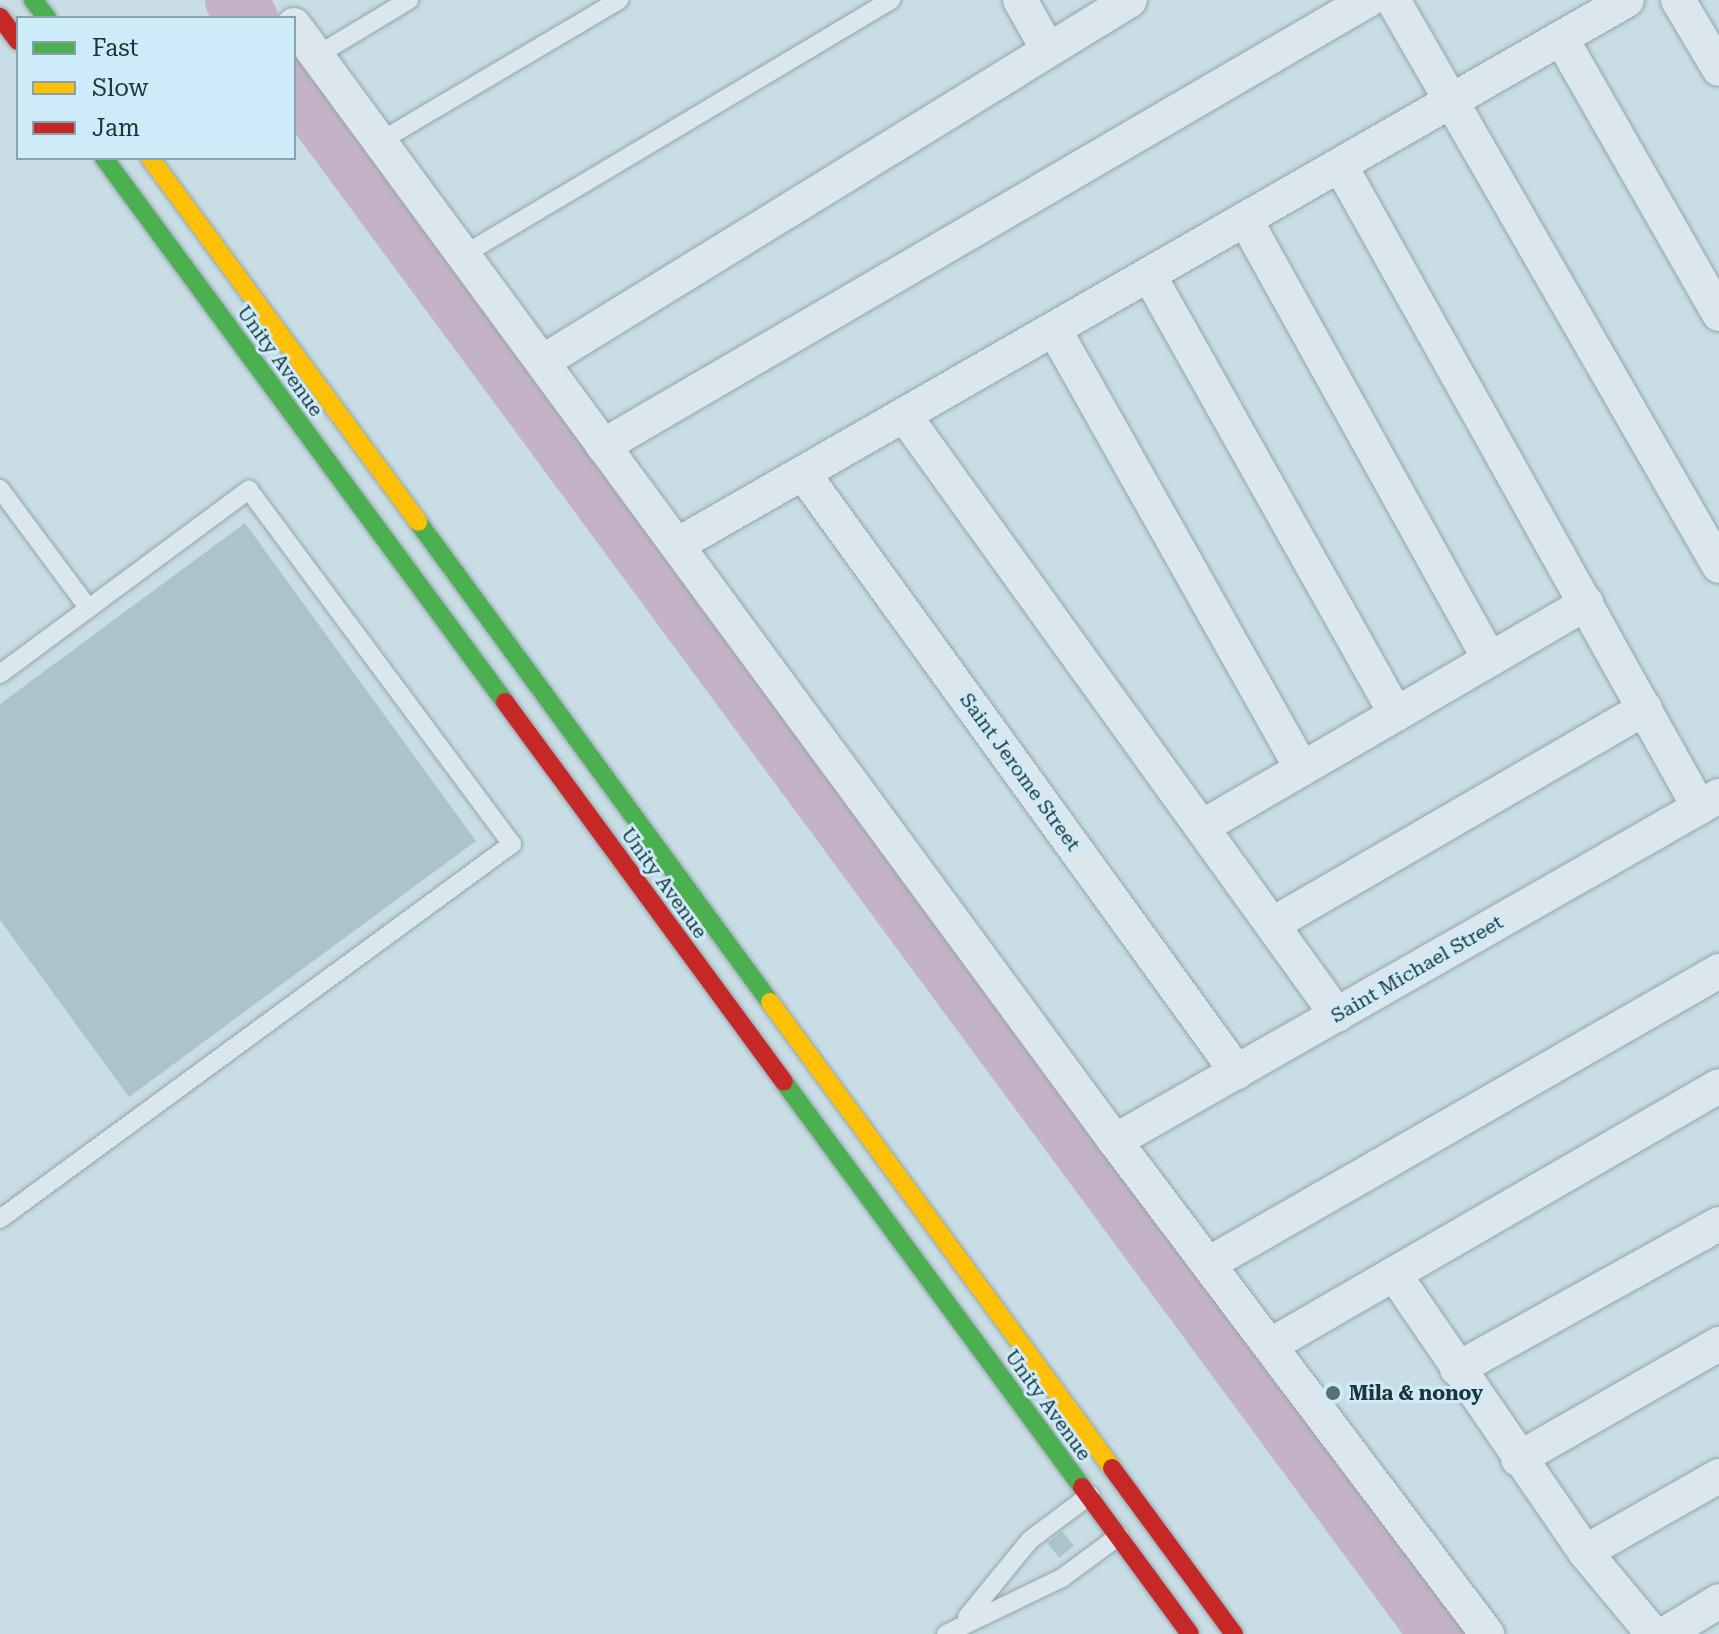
<!DOCTYPE html>
<html>
<head>
<meta charset="utf-8">
<style>
  body { margin:0 }
  #map { position:relative; width:1719px; height:1634px; overflow:hidden; background:#c9dde5; font-family:"Roboto Serif",serif }
  div>[style] { position:absolute }
  .river>* { height:60px; margin:-30px; padding:0 30px; transform-origin:30px; border-radius:30px; background:#c4b3c6 }
  .building>* { inset:0; background:#aac5c9; transform-origin:0 0 }
  .roads { filter:drop-shadow(0 0 2px #93a4aa) drop-shadow(0 0 2px #93a4aa) }
  .lane>* { height:18px; margin:-9px; padding:0 9px; transform-origin:9px; border-radius:9px; background:#dbe7ec }
  .street>* { height:34px; margin:-17px; padding:0 17px; transform-origin:17px; border-radius:17px; background:#dbe7ec }
  .fast>* { height:18px; margin:-9px; padding:0 9px; transform-origin:9px; border-radius:9px; background:#4caf50 }
  .slow>* { height:18px; margin:-9px; padding:0 9px; transform-origin:9px; border-radius:9px; background:#ffc107 }
  .jam>* { height:18px; margin:-9px; padding:0 9px; transform-origin:9px; border-radius:9px; background:#c62828 }
  .dots>* { width:22px; height:22px; translate:-50% -50%; box-sizing:border-box; border:4px solid #cdebf8; border-radius:50% }
  span { translate:-50% -50%; white-space:nowrap; text-align:center; line-height:1.15; -webkit-text-stroke:6px #cdebf8; paint-order:stroke }
  .street-label { font-size:20px; color:#1b3638 }
  .poi-label { font-size:20px; color:#1b3638; font-weight:700 }
  .left { translate:0 -50%; text-align:left }
  .legend { position:absolute; left:16px; top:16px; width:280px; height:144px; box-sizing:border-box; background:#cdebf8; border:2px solid #86a3ab; margin:0; padding:10px 14px; list-style:none; font-size:24px; color:#1b3638 }
  .legend li { display:flex; align-items:center; gap:16px; height:40px }
  .legend b { width:40px; border:2px solid #86a3ab }
</style>
</head>
<body>
<div id="map">
  <div class="river">
    <div style="left:235px;top:0;width:22px;rotate:54deg"></div>
    <div style="left:294px;top:81px;width:1930px;rotate:53.58deg"></div>
  </div>
  <div class="building">
    <div style="clip-path:polygon(245px 523px,476px 841px,129px 1097px,0 920px,0 704px)"></div>
    <div style="left:1062px;top:1531px;width:19px;height:19px;rotate:51deg"></div>
  </div>
  <div class="roads">
    <div class="lane">
      <div style="left:316px;top:56px;width:109px;rotate:-31.1deg"></div>
      <div style="left:379px;top:142px;width:279px;rotate:-30.6deg"></div>
      <div style="left:465px;top:254px;width:496px;rotate:-30.8deg"></div>
      <div style="left:0;top:489px;width:149px;rotate:53.4deg"></div>
      <div style="left:0;top:674px;width:310px;rotate:-36.5deg"></div>
      <div style="left:249px;top:490px;width:441px;rotate:53.4deg"></div>
      <div style="left:512px;top:844px;width:635px;rotate:143.78deg"></div>
      <div style="left:967px;top:1617px;width:99px;rotate:-50.7deg"></div>
      <div style="left:1030px;top:1540px;width:75px;rotate:-36.9deg"></div>
      <div style="left:946px;top:1634px;width:129px;rotate:-25.8deg"></div>
      <div style="left:1062px;top:1578px;width:71px;rotate:-36.4deg"></div>
    </div>
    <div class="street">
      <div style="left:1020px;top:0;width:55px;rotate:60.6deg"></div>
      <div style="left:1393px;top:0;width:653px;rotate:60.06deg"></div>
      <div style="left:1678px;top:0;width:80px;rotate:59.3deg"></div>
      <div style="left:294px;top:25px;width:1385px;rotate:53.66deg"></div>
      <div style="left:1115px;top:1141px;width:618px;rotate:52.96deg"></div>
      <div style="left:1561px;top:38px;width:318px;rotate:60.2deg"></div>
      <div style="left:1340px;top:165px;width:736px;rotate:60.79deg"></div>
      <div style="left:1245px;top:219px;width:504px;rotate:60.95deg"></div>
      <div style="left:1149px;top:275px;width:504px;rotate:60.64deg"></div>
      <div style="left:1054px;top:329px;width:505px;rotate:60.59deg"></div>
      <div style="left:544px;top:361px;width:688px;rotate:-31.63deg"></div>
      <div style="left:904px;top:415px;width:740px;rotate:54.18deg"></div>
      <div style="left:603px;top:446px;width:886px;rotate:-30.24deg"></div>
      <div style="left:803px;top:473px;width:740px;rotate:54.08deg"></div>
      <div style="left:677px;top:545px;width:1095px;rotate:-29.84deg"></div>
      <div style="left:1202px;top:827px;width:445px;rotate:-30.2deg"></div>
      <div style="left:1273px;top:924px;width:430px;rotate:-30.1deg"></div>
      <div style="left:1115px;top:1141px;width:696px;rotate:-29.73deg"></div>
      <div style="left:1210px;top:1263px;width:587px;rotate:-29.84deg"></div>
      <div style="left:1394px;top:1274px;width:337px;rotate:55.5deg"></div>
      <div style="left:1585px;top:1552px;width:107px;rotate:50.3deg"></div>
      <div style="left:1271px;top:1345px;width:517px;rotate:-30.03deg"></div>
      <div style="left:1457px;top:1369px;width:299px;rotate:-29deg"></div>
      <div style="left:1518px;top:1459px;width:232px;rotate:-29.8deg"></div>
      <div style="left:1585px;top:1552px;width:154px;rotate:-29.6deg"></div>
      <div style="left:1665px;top:1634px;width:63px;rotate:-31.4deg"></div>
    </div>
    <div class="fast">
      <div style="left:33px;top:0;width:23px;rotate:52deg"></div>
      <div style="left:104px;top:158px;width:676px;rotate:53.6deg"></div>
      <div style="left:418px;top:522px;width:595px;rotate:53.75deg"></div>
      <div style="left:784px;top:1082px;width:503px;rotate:53.65deg"></div>
    </div>
    <div class="slow">
      <div style="left:150px;top:158px;width:452px;rotate:53.6deg"></div>
      <div style="left:770px;top:1002px;width:578px;rotate:53.72deg"></div>
    </div>
    <div class="jam">
      <div style="left:0;top:17px;width:30px;rotate:53deg"></div>
      <div style="left:505px;top:702px;width:471px;rotate:53.7deg"></div>
      <div style="left:1112px;top:1468px;width:206px;rotate:53.7deg"></div>
      <div style="left:1082px;top:1487px;width:182px;rotate:53.7deg"></div>
    </div>
  </div>
  <div class="dots">
    <div style="left:1333px;top:1393px;background:#587075"></div>
  </div>
  <div class="street-label">
    <span style="left:280px;top:361px;rotate:54deg">Unity Avenue</span>
    <span style="left:1020px;top:772px;rotate:54deg">Saint Jerome Street</span>
    <span style="left:664px;top:883px;rotate:54deg">Unity Avenue</span>
    <span style="left:1417px;top:969px;rotate:-30deg">Saint Michael Street</span>
    <span style="left:1048px;top:1405px;rotate:54deg">Unity Avenue</span>
  </div>
  <div class="poi-label">
    <span class="left" style="left:1349px;top:1393px">Mila &amp; nonoy</span>
  </div>
  <ul class="legend">
  <li><b style="height:10px;background:#4caf50"></b>Fast</li>
  <li><b style="height:10px;background:#ffc107"></b>Slow</li>
  <li><b style="height:10px;background:#c62828"></b>Jam</li>
  </ul>
</div>
</body>
</html>
